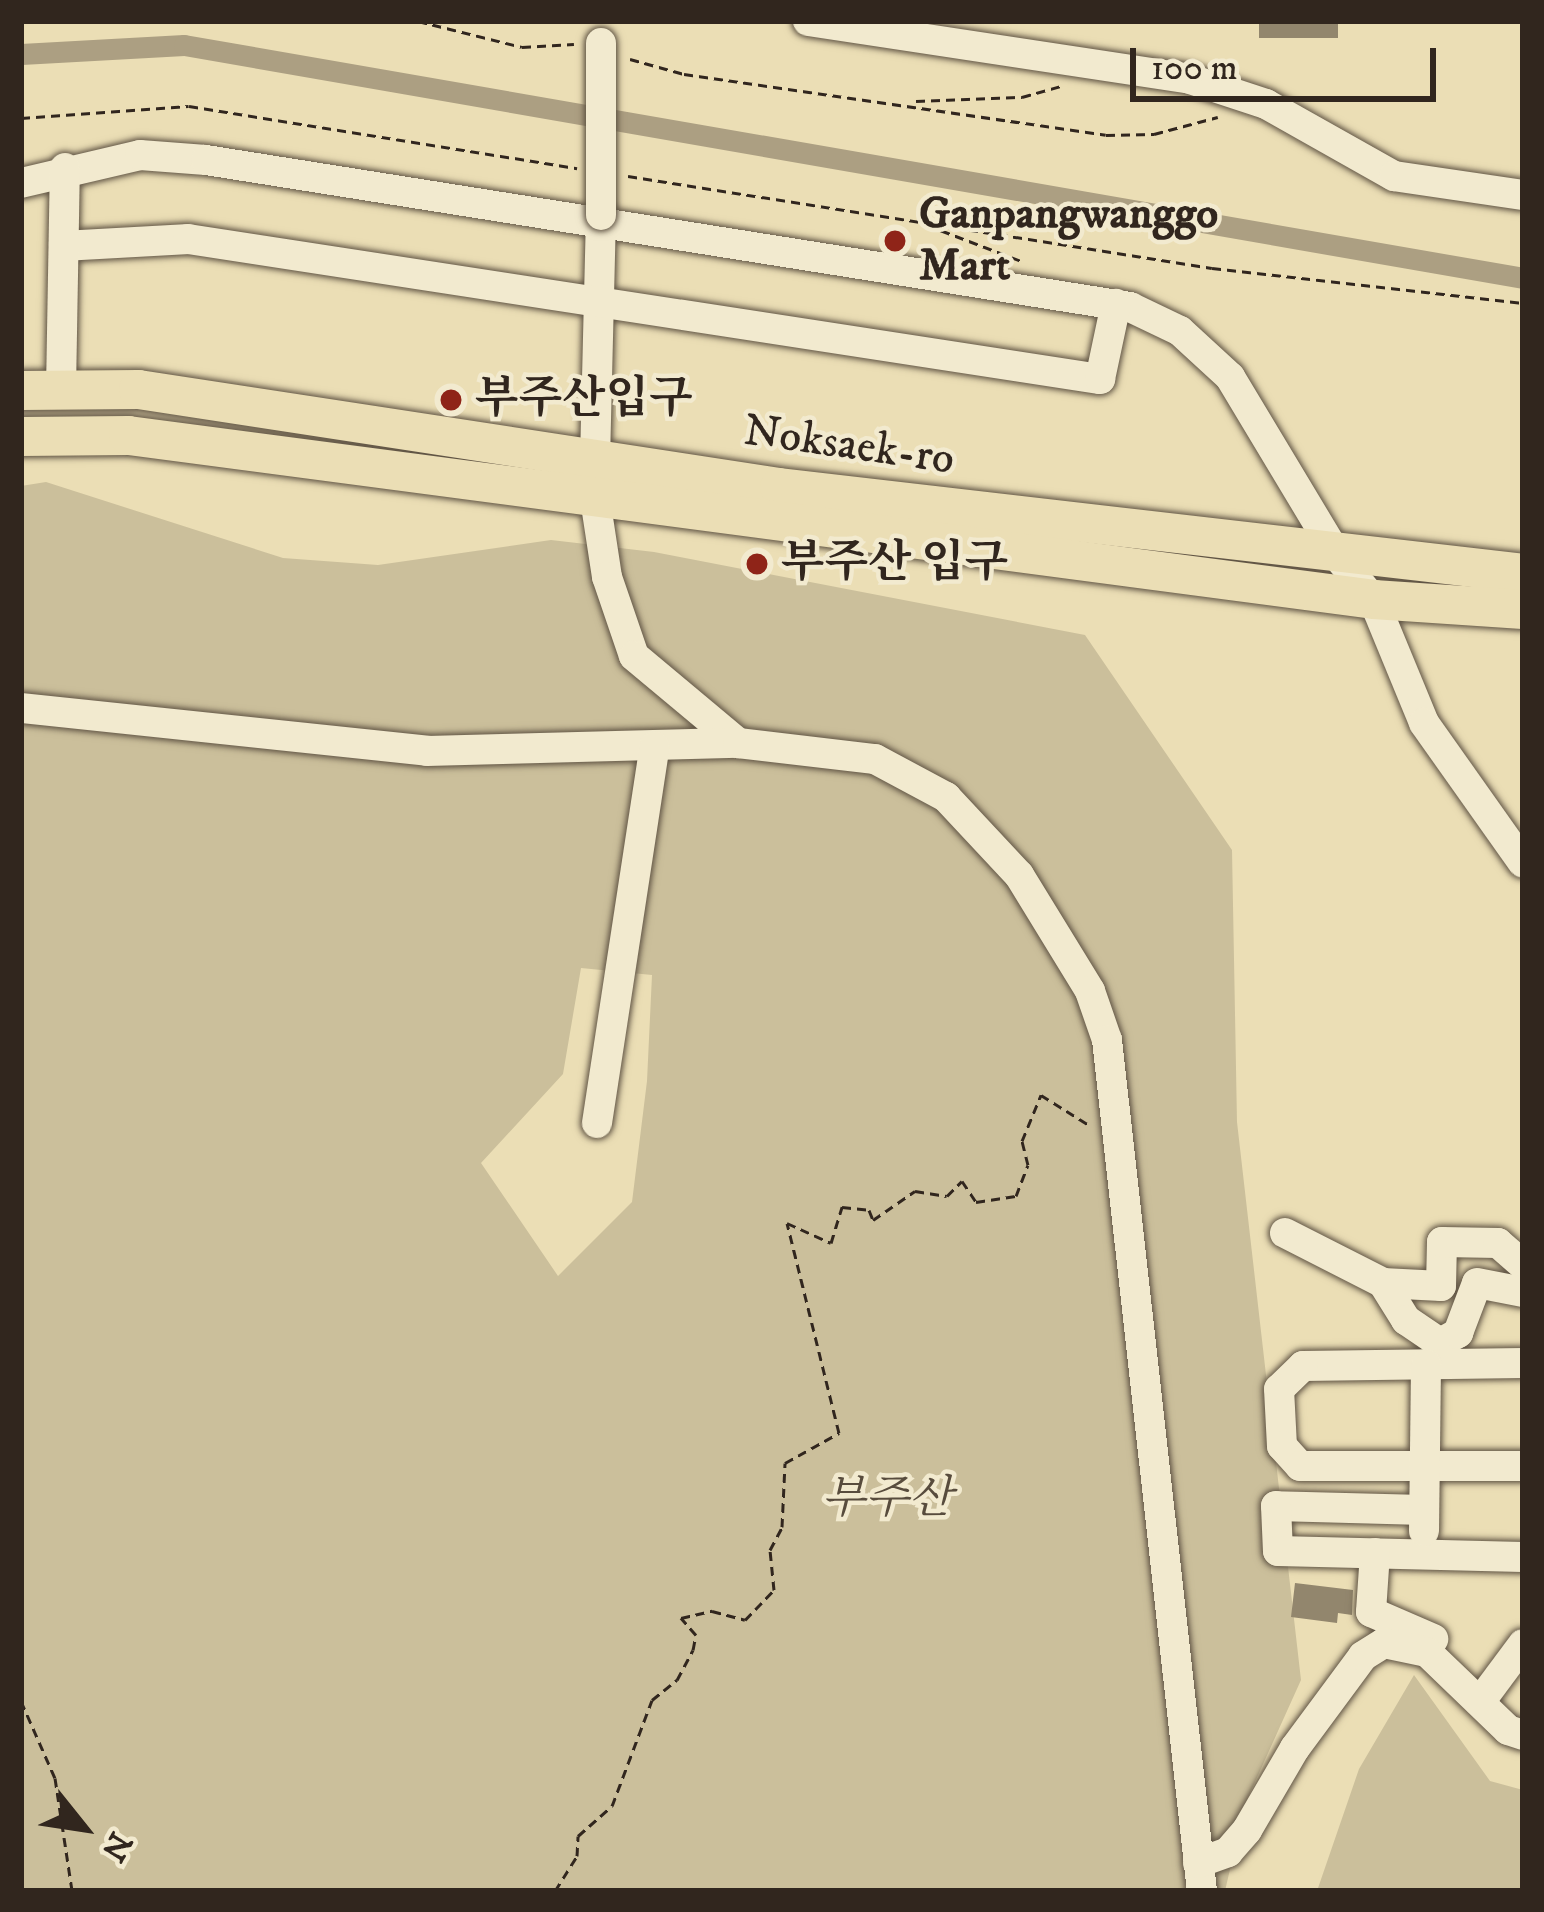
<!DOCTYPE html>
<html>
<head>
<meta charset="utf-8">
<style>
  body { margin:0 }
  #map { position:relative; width:1544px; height:1912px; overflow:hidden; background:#ebdeb5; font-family:"IM FELL DW Pica","Noto Serif KR",serif }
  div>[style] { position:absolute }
  .green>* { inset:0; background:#cbbf9b }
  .canal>* { height:21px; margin:-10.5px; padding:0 10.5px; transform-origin:10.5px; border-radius:10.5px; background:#ac9f82 }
  .building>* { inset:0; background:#92866d; transform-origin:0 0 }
  .path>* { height:3px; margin-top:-1.5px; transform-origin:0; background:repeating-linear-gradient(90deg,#31261e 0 9px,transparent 0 15px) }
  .roads { filter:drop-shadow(0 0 3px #605444) drop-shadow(0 0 3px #605444) }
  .minor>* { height:30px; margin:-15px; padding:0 15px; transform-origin:15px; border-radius:15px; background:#f2eacf }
  .major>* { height:39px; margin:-19.5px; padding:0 19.5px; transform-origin:19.5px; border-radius:19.5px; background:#ebdeb5 }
  .bridges { filter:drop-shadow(0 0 3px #605444) drop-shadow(0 0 3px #605444) }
  .minor-bridge>* { height:30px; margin:-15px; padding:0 15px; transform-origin:15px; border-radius:15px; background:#f2eacf }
  .dots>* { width:33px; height:33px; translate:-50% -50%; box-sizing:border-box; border:6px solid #f2eacf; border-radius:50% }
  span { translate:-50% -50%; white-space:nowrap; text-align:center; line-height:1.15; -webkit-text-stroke:9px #f2eacf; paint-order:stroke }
  .poi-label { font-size:45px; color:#31261e; font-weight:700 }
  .left { translate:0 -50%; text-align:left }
  .street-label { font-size:45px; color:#31261e }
  .park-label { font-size:45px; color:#584c3d; font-style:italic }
  .frame { position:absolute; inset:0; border:24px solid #31261e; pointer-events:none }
  .north { position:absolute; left:24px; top:1768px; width:120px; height:120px; -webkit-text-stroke:9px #f2eacf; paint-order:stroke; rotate:120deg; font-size:33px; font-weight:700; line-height:48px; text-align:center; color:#31261e }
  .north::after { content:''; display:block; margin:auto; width:42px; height:54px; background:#31261e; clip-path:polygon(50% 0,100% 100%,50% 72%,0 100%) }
  .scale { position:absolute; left:1130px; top:48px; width:306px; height:54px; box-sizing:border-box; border:6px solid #31261e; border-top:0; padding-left:15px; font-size:36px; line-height:42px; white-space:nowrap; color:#31261e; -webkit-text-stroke:9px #f2eacf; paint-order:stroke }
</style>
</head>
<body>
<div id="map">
  <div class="green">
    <div style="clip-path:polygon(evenodd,46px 482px,283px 558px,378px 565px,551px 540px,654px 552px,1085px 635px,1232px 850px,1237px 1122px,1301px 1680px,1245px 1804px,1225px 1891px,21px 1891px,21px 486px,46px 482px,581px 968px,652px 975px,647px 1081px,632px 1202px,558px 1276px,481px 1163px,563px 1074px,581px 968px)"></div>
    <div style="clip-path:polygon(1414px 1675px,1490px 1781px,1523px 1790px,1523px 1891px,1317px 1891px,1359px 1769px)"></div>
  </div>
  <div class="canal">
    <div style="left:21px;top:54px;width:163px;rotate:-3.2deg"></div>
    <div style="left:184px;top:45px;width:1359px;rotate:9.87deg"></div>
  </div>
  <div class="building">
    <div style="left:1259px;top:21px;width:79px;height:17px"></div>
    <div style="clip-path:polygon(1295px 1583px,1353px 1590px,1352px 1615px,1338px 1613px,1337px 1623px,1291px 1617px)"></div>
  </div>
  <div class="path">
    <div style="left:418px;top:21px;width:107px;rotate:14deg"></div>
    <div style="left:522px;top:47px;width:52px;rotate:-3.3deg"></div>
    <div style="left:630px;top:59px;width:56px;rotate:15.5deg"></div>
    <div style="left:684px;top:74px;width:426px;rotate:8.2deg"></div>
    <div style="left:1106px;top:135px;width:48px;rotate:-1.2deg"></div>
    <div style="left:1154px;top:134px;width:66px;rotate:-14.9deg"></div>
    <div style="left:916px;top:101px;width:106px;rotate:-2.2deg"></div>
    <div style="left:1022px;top:97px;width:41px;rotate:-15.8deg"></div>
    <div style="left:21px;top:118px;width:168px;rotate:-4.1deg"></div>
    <div style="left:189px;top:106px;width:393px;rotate:9.1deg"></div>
    <div style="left:628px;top:176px;width:591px;rotate:8.95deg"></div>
    <div style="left:1212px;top:268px;width:313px;rotate:6.4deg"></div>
    <div style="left:927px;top:225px;width:104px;rotate:20.9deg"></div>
    <div style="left:21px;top:1701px;width:84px;rotate:66.2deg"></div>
    <div style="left:55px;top:1778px;width:114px;rotate:81.4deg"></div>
    <div style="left:555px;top:1891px;width:41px;rotate:-57.8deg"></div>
    <div style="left:577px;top:1856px;width:20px;rotate:-87deg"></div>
    <div style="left:578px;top:1836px;width:45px;rotate:-41.4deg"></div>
    <div style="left:612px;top:1806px;width:113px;rotate:-69.3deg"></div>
    <div style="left:652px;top:1700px;width:32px;rotate:-39deg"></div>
    <div style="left:677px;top:1680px;width:34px;rotate:-62deg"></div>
    <div style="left:693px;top:1650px;width:15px;rotate:-79deg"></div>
    <div style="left:696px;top:1635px;width:23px;rotate:-131deg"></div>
    <div style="left:681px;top:1618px;width:32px;rotate:-13deg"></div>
    <div style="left:712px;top:1611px;width:34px;rotate:15deg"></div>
    <div style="left:745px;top:1620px;width:42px;rotate:-46deg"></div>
    <div style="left:774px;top:1590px;width:40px;rotate:-95.7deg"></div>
    <div style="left:770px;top:1550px;width:26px;rotate:-62deg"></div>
    <div style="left:782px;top:1527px;width:64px;rotate:-87.3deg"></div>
    <div style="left:785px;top:1463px;width:62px;rotate:-29.1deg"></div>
    <div style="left:839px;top:1433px;width:216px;rotate:-103.9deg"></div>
    <div style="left:787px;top:1223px;width:48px;rotate:24.4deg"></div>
    <div style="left:831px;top:1243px;width:38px;rotate:-73deg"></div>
    <div style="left:842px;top:1207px;width:27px;rotate:6deg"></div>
    <div style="left:869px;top:1210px;width:11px;rotate:68deg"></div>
    <div style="left:873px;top:1220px;width:51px;rotate:-34.6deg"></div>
    <div style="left:915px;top:1191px;width:32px;rotate:9deg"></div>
    <div style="left:947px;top:1196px;width:21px;rotate:-45deg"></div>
    <div style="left:962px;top:1181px;width:25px;rotate:56deg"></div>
    <div style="left:976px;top:1202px;width:40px;rotate:-8.5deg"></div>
    <div style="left:1016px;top:1196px;width:33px;rotate:-69deg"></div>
    <div style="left:1028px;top:1165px;width:25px;rotate:-104deg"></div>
    <div style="left:1022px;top:1141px;width:50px;rotate:-67.6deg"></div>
    <div style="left:1041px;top:1095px;width:57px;rotate:32deg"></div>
  </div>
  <div class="roads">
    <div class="minor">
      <div style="left:808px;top:21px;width:386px;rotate:8.6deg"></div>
      <div style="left:1190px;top:79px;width:80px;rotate:18.2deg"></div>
      <div style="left:1266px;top:104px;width:147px;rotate:29.4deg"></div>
      <div style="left:1394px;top:176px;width:130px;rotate:8.4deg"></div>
      <div style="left:21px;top:183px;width:122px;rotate:-13.2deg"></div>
      <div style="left:140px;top:155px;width:66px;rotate:4.3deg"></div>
      <div style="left:206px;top:160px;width:936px;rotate:9.04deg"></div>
      <div style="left:1130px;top:307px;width:55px;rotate:25.6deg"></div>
      <div style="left:1180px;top:331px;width:68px;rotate:42.6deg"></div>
      <div style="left:1230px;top:377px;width:210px;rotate:59deg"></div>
      <div style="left:1338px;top:557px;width:55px;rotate:50.2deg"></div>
      <div style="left:1373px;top:599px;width:134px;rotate:67.6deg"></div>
      <div style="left:1424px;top:723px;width:171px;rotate:54.7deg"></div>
      <div style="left:601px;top:215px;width:277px;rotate:91.4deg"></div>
      <div style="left:594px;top:492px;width:86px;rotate:81.3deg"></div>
      <div style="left:607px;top:577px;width:83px;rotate:71.1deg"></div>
      <div style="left:634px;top:656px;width:136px;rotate:39.9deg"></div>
      <div style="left:64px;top:246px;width:124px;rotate:-3.2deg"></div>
      <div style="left:188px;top:239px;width:923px;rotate:8.73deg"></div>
      <div style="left:1100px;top:379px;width:77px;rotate:-78deg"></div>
      <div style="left:61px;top:390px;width:222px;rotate:-89deg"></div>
      <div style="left:21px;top:708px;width:408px;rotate:6deg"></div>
      <div style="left:427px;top:751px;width:311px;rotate:-1.5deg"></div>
      <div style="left:738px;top:743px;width:138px;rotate:6.7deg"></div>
      <div style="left:875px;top:759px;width:81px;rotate:28.2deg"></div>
      <div style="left:946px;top:797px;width:107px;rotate:46.9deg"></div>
      <div style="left:1019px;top:875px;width:136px;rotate:58.5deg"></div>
      <div style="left:1090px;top:991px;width:52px;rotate:70.9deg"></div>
      <div style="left:1107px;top:1040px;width:856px;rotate:83.63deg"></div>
      <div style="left:597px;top:1123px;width:381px;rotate:-81.3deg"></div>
      <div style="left:1285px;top:1233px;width:110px;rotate:27deg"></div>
      <div style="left:1383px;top:1283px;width:58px;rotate:3deg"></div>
      <div style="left:1441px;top:1286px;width:44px;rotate:-88.7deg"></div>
      <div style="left:1442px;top:1242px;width:56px;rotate:1deg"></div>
      <div style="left:1498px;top:1243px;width:33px;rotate:41deg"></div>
      <div style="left:1383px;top:1283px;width:44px;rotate:58.1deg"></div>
      <div style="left:1406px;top:1320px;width:41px;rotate:34.1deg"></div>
      <div style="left:1440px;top:1343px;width:21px;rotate:-29deg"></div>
      <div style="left:1458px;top:1333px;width:53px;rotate:-69.2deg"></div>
      <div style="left:1477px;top:1283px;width:47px;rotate:11.1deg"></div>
      <div style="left:1523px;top:1363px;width:220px;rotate:179.2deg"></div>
      <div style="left:1303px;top:1366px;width:33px;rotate:136deg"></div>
      <div style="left:1279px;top:1389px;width:57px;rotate:87deg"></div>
      <div style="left:1282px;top:1446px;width:27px;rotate:48deg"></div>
      <div style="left:1300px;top:1466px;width:223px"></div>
      <div style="left:1424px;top:1510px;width:148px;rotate:-178.5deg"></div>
      <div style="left:1276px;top:1506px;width:45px;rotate:87.5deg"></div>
      <div style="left:1278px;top:1551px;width:245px;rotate:1.4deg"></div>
      <div style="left:1424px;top:1531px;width:167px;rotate:-89.3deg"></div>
      <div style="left:1375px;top:1553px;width:59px;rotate:93.9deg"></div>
      <div style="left:1371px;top:1612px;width:68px;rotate:23.5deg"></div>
      <div style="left:1480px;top:1702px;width:72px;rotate:-53.4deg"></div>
      <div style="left:1198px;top:1863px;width:32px;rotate:-20deg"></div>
      <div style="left:1228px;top:1852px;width:29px;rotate:-49deg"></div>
      <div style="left:1247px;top:1830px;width:95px;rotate:-59.7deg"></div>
      <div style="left:1295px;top:1748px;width:114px;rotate:-53.5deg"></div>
      <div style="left:1363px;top:1656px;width:25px;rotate:-32deg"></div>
      <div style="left:1384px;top:1643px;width:44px;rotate:11.8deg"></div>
      <div style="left:1427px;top:1652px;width:112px;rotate:43.9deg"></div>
      <div style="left:1508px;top:1730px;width:16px;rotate:18deg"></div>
    </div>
    <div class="major">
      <div style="left:21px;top:390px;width:117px;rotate:-0.5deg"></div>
      <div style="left:138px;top:389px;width:648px;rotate:8.69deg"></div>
      <div style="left:779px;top:487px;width:749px;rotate:6.59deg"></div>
      <div style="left:21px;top:436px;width:107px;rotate:-0.5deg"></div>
      <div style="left:128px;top:435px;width:1256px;rotate:7.5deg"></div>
      <div style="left:1373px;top:599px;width:150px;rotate:3.8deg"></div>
    </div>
  </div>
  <div class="bridges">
    <div class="minor-bridge">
      <div style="left:601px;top:215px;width:172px;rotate:-90deg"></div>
    </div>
  </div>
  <div class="dots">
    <div style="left:895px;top:241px;background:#8f2418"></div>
    <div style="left:451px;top:400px;background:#8f2418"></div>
    <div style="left:757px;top:564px;background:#8f2418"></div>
  </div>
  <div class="poi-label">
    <span class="left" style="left:919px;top:241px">Ganpangwanggo<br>Mart</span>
    <span class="left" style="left:475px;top:400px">부주산입구</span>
    <span class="left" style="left:781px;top:564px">부주산 입구</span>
  </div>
  <div class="street-label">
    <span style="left:849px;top:446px;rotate:8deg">Noksaek-ro</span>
  </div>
  <div class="park-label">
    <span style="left:887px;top:1500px">부주산</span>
  </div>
  <div class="frame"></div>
  <div class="north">N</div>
  <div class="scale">100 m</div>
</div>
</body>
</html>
